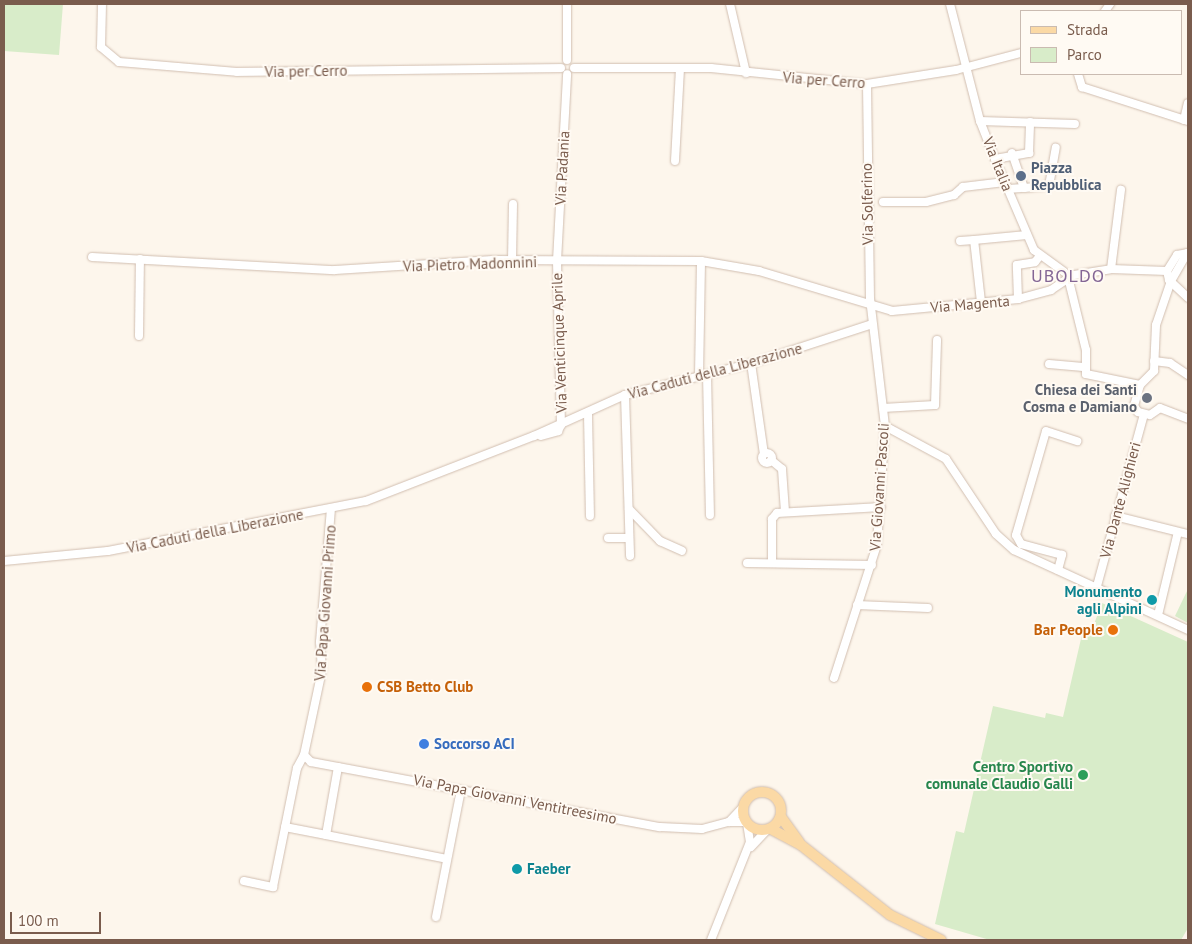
<!DOCTYPE html>
<html>
<head>
<meta charset="utf-8">
<style>
  body { margin:0 }
  #map { position:relative; width:1192px; height:944px; overflow:hidden; background:#fdf6ec; font-family:"PT Sans",sans-serif }
  div>[style] { position:absolute }
  .green>* { inset:0; background:#d8ecc9 }
  .roads { filter:drop-shadow(0 0 1px #d1beb0) drop-shadow(0 0 1px #d1beb0) }
  .minor>* { height:8px; margin:-4px; padding:0 4px; transform-origin:4px; border-radius:4px; background:#fff }
  .minor>.ring { margin:-4px; padding:0; box-sizing:content-box; background:none; border:8px solid #fff; border-radius:50% }
  .major>* { height:10px; margin:-5px; padding:0 5px; transform-origin:5px; border-radius:5px; background:#fbd9a5 }
  .major>.ring { margin:-5px; padding:0; box-sizing:content-box; background:none; border:10px solid #fbd9a5; border-radius:50% }
  .dots>* { width:14px; height:14px; translate:-50% -50%; box-sizing:border-box; border:2px solid #fffaf3; border-radius:50% }
  span { translate:-50% -50%; white-space:nowrap; text-align:center; line-height:1.15; -webkit-text-stroke:4px #fffaf3; paint-order:stroke }
  .street-label { font-size:15px; color:#7a5c4d }
  .service-label { font-size:15px; color:#4e5e75; font-weight:700 }
  .left { translate:0 -50%; text-align:left }
  .worship-label { font-size:15px; color:#5b616d; font-weight:700 }
  .right { translate:-100% -50%; text-align:right }
  .culture-label { font-size:15px; color:#0d838f; font-weight:700 }
  .food-label { font-size:15px; color:#c56008; font-weight:700 }
  .shop-label { font-size:15px; color:#366cbe; font-weight:700 }
  .leisure-label { font-size:15px; color:#27864d; font-weight:700 }
  .quarter-label { font-size:18px; color:#846695; letter-spacing:1px }
  .frame { position:absolute; inset:0; border:5px solid #7a5c4d; pointer-events:none }
  .legend { position:absolute; left:1020px; top:10px; width:162px; height:65px; box-sizing:border-box; background:#fffaf3; border:1px solid #cabbb1; margin:0; padding:6px 9px; list-style:none; font-size:15px; color:#7a5c4d }
  .legend li { display:flex; align-items:center; gap:10px; height:25px }
  .legend b { width:25px; border:1px solid #cabbb1 }
  .scale { position:absolute; left:10px; top:912px; width:91px; height:22px; box-sizing:border-box; border:2px solid #7a5c4d; border-top:0; padding-left:6px; font-size:15px; line-height:18px; white-space:nowrap; color:#7a5c4d; -webkit-text-stroke:4px #fffaf3; paint-order:stroke }
</style>
</head>
<body>
<div id="map">
  <div class="green">
    <div style="clip-path:polygon(4px 4px,63px 4px,59px 55px,4px 51px)"></div>
    <div style="clip-path:polygon(1188px 589px,1188px 623px,1175px 616px)"></div>
    <div style="clip-path:polygon(1102px 603px,1188px 642px,1188px 928px,1181px 940px,990px 940px,935px 924px,956px 831px,964px 833px,993px 706px,1045px 718px,1046px 713px,1063px 717px,1083px 630px,1091px 632px)"></div>
  </div>
  <div class="roads">
    <div class="minor">
      <div style="left:102px;top:4px;width:43px;rotate:91.3deg"></div>
      <div style="left:101px;top:47px;width:23px;rotate:40deg"></div>
      <div style="left:119px;top:62px;width:118px;rotate:4.8deg"></div>
      <div style="left:237px;top:72px;width:324px;rotate:-0.7deg"></div>
      <div style="left:730px;top:4px;width:71px;rotate:76.9deg"></div>
      <div style="left:950px;top:4px;width:121px;rotate:75.6deg"></div>
      <div style="left:980px;top:121px;width:41px;rotate:68.5deg"></div>
      <div style="left:995px;top:159px;width:99px;rotate:66.8deg"></div>
      <div style="left:1034px;top:250px;width:37px;rotate:36deg"></div>
      <div style="left:1105px;top:11px;width:9px;rotate:-54deg"></div>
      <div style="left:567px;top:60px;width:56px;rotate:-90deg"></div>
      <div style="left:574px;top:68px;width:137px"></div>
      <div style="left:711px;top:68px;width:157px;rotate:5.9deg"></div>
      <div style="left:867px;top:84px;width:90px;rotate:-8.9deg"></div>
      <div style="left:956px;top:70px;width:67px;rotate:-14.7deg"></div>
      <div style="left:1078px;top:74px;width:14px;rotate:73deg"></div>
      <div style="left:1082px;top:87px;width:111px;rotate:17.8deg"></div>
      <div style="left:1184px;top:120px;width:17px;rotate:-77deg"></div>
      <div style="left:980px;top:121px;width:95px;rotate:1.8deg"></div>
      <div style="left:995px;top:159px;width:35px;rotate:-10deg"></div>
      <div style="left:1029px;top:153px;width:31px;rotate:-88deg"></div>
      <div style="left:675px;top:161px;width:93px;rotate:-86.9deg"></div>
      <div style="left:1024px;top:188px;width:25px;rotate:-5deg"></div>
      <div style="left:1049px;top:186px;width:39px;rotate:-80deg"></div>
      <div style="left:1008px;top:189px;width:16px;rotate:-4deg"></div>
      <div style="left:1024px;top:188px;width:37px;rotate:-109deg"></div>
      <div style="left:883px;top:202px;width:43px"></div>
      <div style="left:926px;top:202px;width:29px;rotate:-14deg"></div>
      <div style="left:954px;top:195px;width:12px;rotate:-42deg"></div>
      <div style="left:963px;top:187px;width:42px;rotate:-6.8deg"></div>
      <div style="left:960px;top:241px;width:14px;rotate:-4deg"></div>
      <div style="left:1188px;top:253px;width:11px;rotate:170deg"></div>
      <div style="left:1177px;top:255px;width:19px;rotate:122deg"></div>
      <div style="left:1167px;top:271px;width:9px;rotate:77deg"></div>
      <div style="left:1169px;top:280px;width:26px;rotate:43deg"></div>
      <div style="left:92px;top:257px;width:243px;rotate:3.1deg"></div>
      <div style="left:335px;top:270px;width:158px;rotate:-3.6deg"></div>
      <div style="left:493px;top:260px;width:208px;rotate:0.3deg"></div>
      <div style="left:701px;top:261px;width:59px;rotate:9.8deg"></div>
      <div style="left:759px;top:271px;width:139px;rotate:16.7deg"></div>
      <div style="left:892px;top:311px;width:127px;rotate:-5.4deg"></div>
      <div style="left:1018px;top:299px;width:34px;rotate:-15deg"></div>
      <div style="left:1051px;top:290px;width:18px;rotate:-34deg"></div>
      <div style="left:512px;top:261px;width:57px;rotate:-89deg"></div>
      <div style="left:1111px;top:269px;width:80px;rotate:-82.8deg"></div>
      <div style="left:1074px;top:275px;width:37px;rotate:-9deg"></div>
      <div style="left:1111px;top:269px;width:56px;rotate:2deg"></div>
      <div style="left:1069px;top:281px;width:71px;rotate:76.2deg"></div>
      <div style="left:1086px;top:350px;width:24px;rotate:90deg"></div>
      <div style="left:1086px;top:374px;width:55px;rotate:11.5deg"></div>
      <div style="left:1140px;top:385px;width:20px;rotate:-45deg"></div>
      <div style="left:1154px;top:371px;width:46px;rotate:-87.5deg"></div>
      <div style="left:1156px;top:325px;width:46px;rotate:-71.2deg"></div>
      <div style="left:1171px;top:281px;width:32px;rotate:-60deg"></div>
      <div style="left:1018px;top:299px;width:34px;rotate:-92deg"></div>
      <div style="left:1017px;top:265px;width:18px;rotate:-9deg"></div>
      <div style="left:1035px;top:262px;width:6px;rotate:-51deg"></div>
      <div style="left:981px;top:302px;width:62px;rotate:-96.4deg"></div>
      <div style="left:974px;top:240px;width:53px;rotate:-5.4deg"></div>
      <div style="left:139px;top:336px;width:77px;rotate:-89.3deg"></div>
      <div style="left:1154px;top:361px;width:16px;rotate:7deg"></div>
      <div style="left:1170px;top:363px;width:22px;rotate:34deg"></div>
      <div style="left:751px;top:363px;width:92px;rotate:81.9deg"></div>
      <div style="left:1049px;top:364px;width:37px;rotate:5deg"></div>
      <div style="left:707px;top:374px;width:141px;rotate:88.8deg"></div>
      <div style="left:699px;top:376px;width:115px;rotate:-89deg"></div>
      <div style="left:1140px;top:385px;width:22px;rotate:106deg"></div>
      <div style="left:1134px;top:406px;width:7px;rotate:56deg"></div>
      <div style="left:1138px;top:412px;width:12px;rotate:14deg"></div>
      <div style="left:1150px;top:415px;width:12px;rotate:-35deg"></div>
      <div style="left:1160px;top:408px;width:30px;rotate:21deg"></div>
      <div style="left:625px;top:395px;width:161px;rotate:88.2deg"></div>
      <div style="left:883px;top:408px;width:52px;rotate:-3.3deg"></div>
      <div style="left:935px;top:405px;width:65px;rotate:-88.2deg"></div>
      <div style="left:588px;top:414px;width:102px;rotate:88.9deg"></div>
      <div style="left:885px;top:426px;width:69px;rotate:28.4deg"></div>
      <div style="left:946px;top:459px;width:90px;rotate:56.3deg"></div>
      <div style="left:996px;top:534px;width:24px;rotate:42deg"></div>
      <div style="left:1014px;top:550px;width:192px;rotate:24.7deg"></div>
      <div style="left:541px;top:436px;width:18px;rotate:-16deg"></div>
      <div style="left:558px;top:431px;width:7px;rotate:-63deg"></div>
      <div style="left:561px;top:425px;width:164px;rotate:-91.4deg"></div>
      <div style="left:557px;top:261px;width:187px;rotate:-86.9deg"></div>
      <div class="ring" style="left:762px;top:453px;width:2px;height:2px"></div>
      <div style="left:771px;top:460px;width:14px;rotate:39deg"></div>
      <div style="left:782px;top:469px;width:43px;rotate:86deg"></div>
      <div style="left:629px;top:509px;width:45px;rotate:45.9deg"></div>
      <div style="left:660px;top:541px;width:24px;rotate:24deg"></div>
      <div style="left:1115px;top:516px;width:75px;rotate:13.9deg"></div>
      <div style="left:608px;top:538px;width:21px"></div>
      <div style="left:4px;top:561px;width:104px;rotate:-5.5deg"></div>
      <div style="left:108px;top:551px;width:263px;rotate:-11deg"></div>
      <div style="left:366px;top:501px;width:180px;rotate:-21.2deg"></div>
      <div style="left:534px;top:436px;width:100px;rotate:-24.3deg"></div>
      <div style="left:625px;top:395px;width:135px;rotate:-14.1deg"></div>
      <div style="left:756px;top:362px;width:122px;rotate:-18.1deg"></div>
      <div style="left:747px;top:563px;width:125px;rotate:0.9deg"></div>
      <div style="left:772px;top:563px;width:44px;rotate:-90deg"></div>
      <div style="left:772px;top:519px;width:8px;rotate:-50deg"></div>
      <div style="left:777px;top:513px;width:104px;rotate:-3.3deg"></div>
      <div style="left:1058px;top:570px;width:16px;rotate:-75deg"></div>
      <div style="left:1062px;top:555px;width:42px;rotate:-165deg"></div>
      <div style="left:1021px;top:544px;width:10px;rotate:-119deg"></div>
      <div style="left:1016px;top:535px;width:108px;rotate:-73.9deg"></div>
      <div style="left:1046px;top:431px;width:33px;rotate:18deg"></div>
      <div style="left:1097px;top:586px;width:178px;rotate:-74.7deg"></div>
      <div style="left:857px;top:605px;width:71px;rotate:2.4deg"></div>
      <div style="left:1158px;top:615px;width:85px;rotate:-76.5deg"></div>
      <div style="left:834px;top:678px;width:140px;rotate:-72.1deg"></div>
      <div style="left:877px;top:545px;width:119px;rotate:-86.2deg"></div>
      <div style="left:885px;top:426px;width:128px;rotate:-96.7deg"></div>
      <div style="left:870px;top:299px;width:215px;rotate:-90.8deg"></div>
      <div style="left:304px;top:755px;width:10px;rotate:45deg"></div>
      <div style="left:311px;top:762px;width:355px;rotate:10.6deg"></div>
      <div style="left:660px;top:827px;width:42px;rotate:2.7deg"></div>
      <div style="left:702px;top:829px;width:28px;rotate:-15deg"></div>
      <div style="left:338px;top:767px;width:69px;rotate:100deg"></div>
      <div style="left:326px;top:835px;width:123px;rotate:11.2deg"></div>
      <div style="left:744px;top:806px;width:22px;rotate:133deg"></div>
      <div style="left:729px;top:822px;width:17px"></div>
      <div style="left:285px;top:827px;width:42px;rotate:11deg"></div>
      <div style="left:751px;top:847px;width:23px;rotate:-47deg"></div>
      <div style="left:244px;top:881px;width:30px;rotate:12deg"></div>
      <div style="left:273px;top:887px;width:121px;rotate:-78.6deg"></div>
      <div style="left:297px;top:768px;width:15px;rotate:-62deg"></div>
      <div style="left:304px;top:755px;width:87px;rotate:-78deg"></div>
      <div style="left:322px;top:670px;width:28px;rotate:-94deg"></div>
      <div style="left:320px;top:642px;width:133px;rotate:-85.3deg"></div>
      <div style="left:436px;top:917px;width:129px;rotate:-78.9deg"></div>
      <div style="left:711px;top:940px;width:105px;rotate:-68.3deg"></div>
      <div style="left:750px;top:842px;width:19px;rotate:-99deg"></div>
    </div>
    <div class="major">
      <div class="ring" style="left:743px;top:792px;width:28px;height:28px"></div>
      <div style="left:781px;top:817px;width:31px;rotate:54deg"></div>
      <div style="left:771px;top:829px;width:34px;rotate:28deg"></div>
      <div style="left:801px;top:845px;width:113px;rotate:38.2deg"></div>
      <div style="left:890px;top:915px;width:57px;rotate:26.1deg"></div>
    </div>
  </div>
  <div class="dots">
    <div style="left:1021px;top:176px;background:#5c6f8a"></div>
    <div style="left:1147px;top:398px;background:#6b7280"></div>
    <div style="left:1152px;top:600px;background:#0f9aa8"></div>
    <div style="left:1113px;top:630px;background:#e8710a"></div>
    <div style="left:367px;top:687px;background:#e8710a"></div>
    <div style="left:424px;top:744px;background:#3f7fe0"></div>
    <div style="left:1083px;top:775px;background:#2e9e5b"></div>
    <div style="left:517px;top:869px;background:#0f9aa8"></div>
  </div>
  <div class="street-label">
    <span style="left:306px;top:71px;rotate:-1deg">Via per Cerro</span>
    <span style="left:824px;top:80px;rotate:4deg">Via per Cerro</span>
    <span style="left:998px;top:164px;rotate:68deg">Via Italia</span>
    <span style="left:562px;top:168px;rotate:-87deg">Via Padania</span>
    <span style="left:867px;top:204px;rotate:-91deg">Via Solferino</span>
    <span style="left:470px;top:264px;rotate:-2deg">Via Pietro Madonnini</span>
    <span style="left:970px;top:304px;rotate:-5deg">Via Magenta</span>
    <span style="left:559px;top:343px;rotate:-92deg">Via Venticinque Aprile</span>
    <span style="left:715px;top:371px;rotate:-15deg">Via Caduti della Liberazione</span>
    <span style="left:879px;top:487px;rotate:-86deg">Via Giovanni Pascoli</span>
    <span style="left:1120px;top:500px;rotate:-75deg">Via Dante Alighieri</span>
    <span style="left:215px;top:531px;rotate:-11deg">Via Caduti della Liberazione</span>
    <span style="left:325px;top:603px;rotate:-86deg">Via Papa Giovanni Primo</span>
    <span style="left:515px;top:799px;rotate:11deg">Via Papa Giovanni Ventitreesimo</span>
  </div>
  <div class="service-label">
    <span class="left" style="left:1031px;top:176px">Piazza<br>Repubblica</span>
  </div>
  <div class="worship-label">
    <span class="right" style="left:1137px;top:398px">Chiesa dei Santi<br>Cosma e Damiano</span>
  </div>
  <div class="culture-label">
    <span class="right" style="left:1142px;top:600px">Monumento<br>agli Alpini</span>
    <span class="left" style="left:527px;top:869px">Faeber</span>
  </div>
  <div class="food-label">
    <span class="right" style="left:1103px;top:630px">Bar People</span>
    <span class="left" style="left:377px;top:687px">CSB Betto Club</span>
  </div>
  <div class="shop-label">
    <span class="left" style="left:434px;top:744px">Soccorso ACI</span>
  </div>
  <div class="leisure-label">
    <span class="right" style="left:1073px;top:775px">Centro Sportivo<br>comunale Claudio Galli</span>
  </div>
  <div class="quarter-label">
    <span style="left:1068px;top:276px">UBOLDO</span>
  </div>
  <div class="frame"></div>
  <ul class="legend">
  <li><b style="height:6px;background:#fbd9a5"></b>Strada</li>
  <li><b style="height:14px;background:#d8ecc9"></b>Parco</li>
  </ul>
  <div class="scale">100 m</div>
</div>
</body>
</html>
